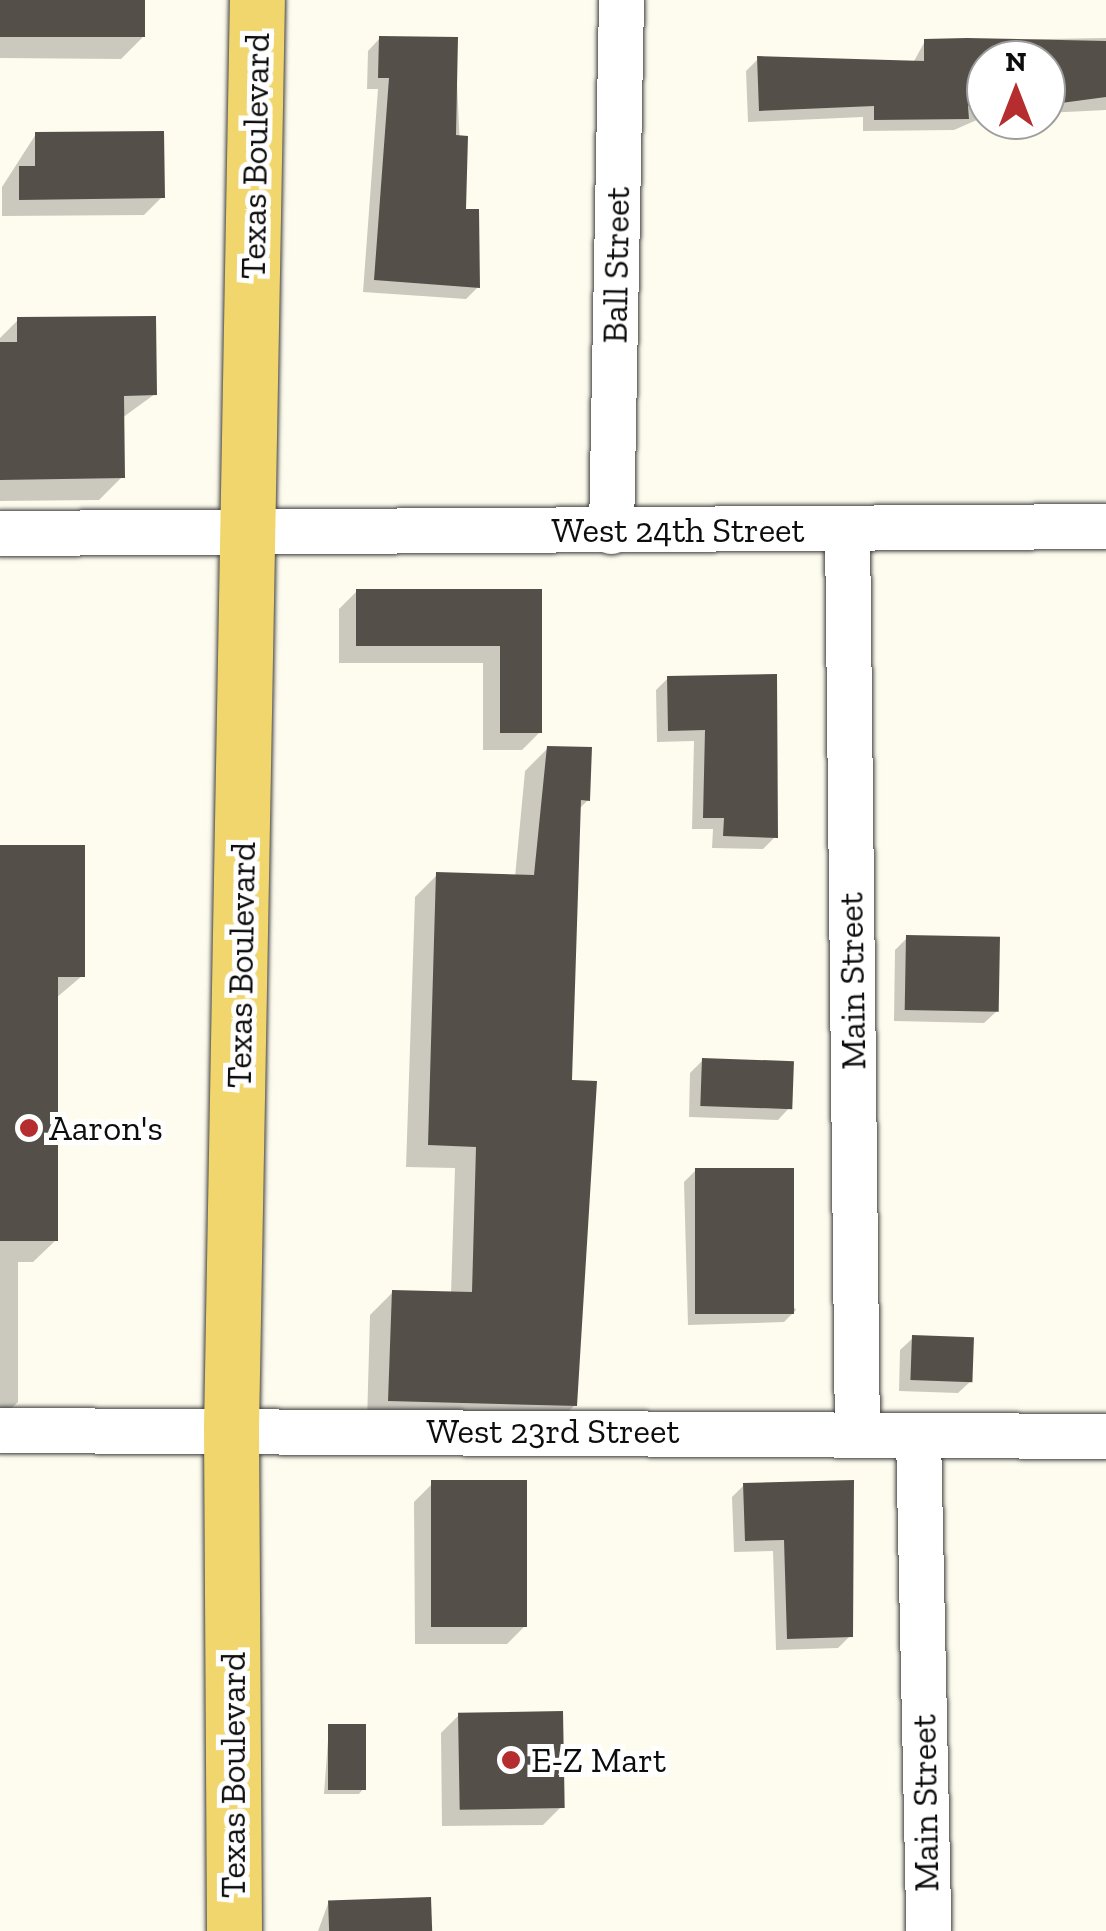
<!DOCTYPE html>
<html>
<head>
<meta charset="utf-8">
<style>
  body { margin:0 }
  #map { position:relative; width:1106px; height:1931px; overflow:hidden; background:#fefcee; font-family:"Zilla Slab",serif }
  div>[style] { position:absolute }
  .shadow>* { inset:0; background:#0003 }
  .building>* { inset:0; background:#554f4a; transform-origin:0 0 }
  .roads { filter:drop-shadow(0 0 2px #404040) drop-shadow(0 0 2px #404040) }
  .minor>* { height:45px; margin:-22.5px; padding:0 22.5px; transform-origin:22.5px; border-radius:22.5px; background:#fff }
  .major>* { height:55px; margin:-27.5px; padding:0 27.5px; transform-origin:27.5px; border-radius:27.5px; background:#f0d66c }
  .dots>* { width:28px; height:28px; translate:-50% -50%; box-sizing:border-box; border:5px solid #fff; border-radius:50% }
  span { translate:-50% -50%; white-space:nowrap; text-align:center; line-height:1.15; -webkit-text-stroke:10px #fff; paint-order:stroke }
  .street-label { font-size:35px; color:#0d0d0d }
  .poi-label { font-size:35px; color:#0d0d0d }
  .left { translate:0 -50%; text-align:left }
  .north { position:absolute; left:966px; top:40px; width:100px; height:100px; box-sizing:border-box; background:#fff; border:2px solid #9e9e9e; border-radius:50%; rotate:0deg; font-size:28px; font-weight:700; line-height:40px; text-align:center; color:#0d0d0d }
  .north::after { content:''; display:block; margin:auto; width:35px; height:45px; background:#b52d2e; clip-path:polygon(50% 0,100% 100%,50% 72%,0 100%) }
</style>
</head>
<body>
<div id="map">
  <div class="shadow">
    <div style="clip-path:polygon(0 0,143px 0,142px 38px,121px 59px,0 58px)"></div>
    <div style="clip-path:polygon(380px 38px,455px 40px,463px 211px,478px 287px,466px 299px,363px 292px,378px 89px,367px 89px,368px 51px)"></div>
    <div style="clip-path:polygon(1106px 38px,1106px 110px,1046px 113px,1046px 60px,986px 60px,986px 116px,954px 130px,863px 131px,863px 117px,748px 122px,746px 71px,758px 59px,913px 63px,925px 41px)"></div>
    <div style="clip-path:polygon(36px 134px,162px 197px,144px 215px,2px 216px,2px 187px)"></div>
    <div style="clip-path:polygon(18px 320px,155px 394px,122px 418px,122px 477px,99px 500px,0 501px,0 338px)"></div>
    <div style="clip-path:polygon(357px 591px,540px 591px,540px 732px,522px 750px,483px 750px,483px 663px,339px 663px,339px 609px)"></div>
    <div style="clip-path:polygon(774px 677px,775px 837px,763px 849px,712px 848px,713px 829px,692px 829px,694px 741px,657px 742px,656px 690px,668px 678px)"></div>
    <div style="clip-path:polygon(548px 748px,588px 800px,578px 810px,570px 1083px,575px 1405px,552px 1428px,367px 1422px,370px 1315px,393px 1292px,451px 1294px,455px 1168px,406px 1167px,415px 897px,437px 875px,515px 877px,525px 771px)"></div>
    <div style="clip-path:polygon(0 847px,82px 976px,56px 998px,56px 1240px,33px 1262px,18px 1262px,18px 1402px,0 1419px)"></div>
    <div style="clip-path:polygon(907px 938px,997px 1011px,984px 1023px,894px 1021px,895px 950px)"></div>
    <div style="clip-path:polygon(703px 1060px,790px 1107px,778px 1120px,689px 1117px,690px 1073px)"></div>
    <div style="clip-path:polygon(696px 1170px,796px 1310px,784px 1322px,688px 1325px,684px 1182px)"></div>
    <div style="clip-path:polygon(913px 1338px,971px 1381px,958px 1393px,899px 1391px,900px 1350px)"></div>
    <div style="clip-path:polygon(851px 1483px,850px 1636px,838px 1648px,776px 1650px,773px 1551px,734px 1552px,732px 1497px,744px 1485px)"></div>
    <div style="clip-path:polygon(432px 1484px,525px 1626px,507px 1644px,415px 1644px,414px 1502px)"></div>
    <div style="clip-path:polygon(459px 1715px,561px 1807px,543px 1825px,442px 1826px,441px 1733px)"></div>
    <div style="clip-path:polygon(329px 1727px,364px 1788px,359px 1794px,324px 1794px)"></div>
    <div style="clip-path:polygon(329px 1901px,428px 1931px,318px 1931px)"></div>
  </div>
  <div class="building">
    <div style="left:0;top:0;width:145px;height:37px"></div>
    <div style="clip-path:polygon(379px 36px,458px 37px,456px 135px,468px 136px,466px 209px,479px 209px,480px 288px,374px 280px,389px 78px,378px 78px)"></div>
    <div style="clip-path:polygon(967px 38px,1106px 41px,1106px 97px,1046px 105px,1046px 60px,986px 60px,986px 106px,968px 106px,969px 119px,874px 120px,874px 106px,759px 111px,757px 56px,924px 61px,924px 39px)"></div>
    <div style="clip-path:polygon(164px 131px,165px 198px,19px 200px,19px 166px,35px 166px,35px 132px)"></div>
    <div style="clip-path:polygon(156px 316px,157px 395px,124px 396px,125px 478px,0 480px,0 342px,17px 342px,17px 317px)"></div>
    <div style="clip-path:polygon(356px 589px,542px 589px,542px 733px,500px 733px,500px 646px,356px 646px)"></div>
    <div style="clip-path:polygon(777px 674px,778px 838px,723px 836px,724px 818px,703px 818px,705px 730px,668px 731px,667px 676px)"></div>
    <div style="clip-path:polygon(547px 746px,592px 747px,590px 801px,581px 800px,572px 1080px,597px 1081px,577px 1406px,388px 1401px,392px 1290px,472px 1292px,476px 1147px,428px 1145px,436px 872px,534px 875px)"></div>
    <div style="clip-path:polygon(0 845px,85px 845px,85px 977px,58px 977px,58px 1241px,0 1241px)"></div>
    <div style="left:906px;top:935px;width:94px;height:75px;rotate:1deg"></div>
    <div style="left:702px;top:1058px;width:92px;height:48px;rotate:2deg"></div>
    <div style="left:695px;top:1168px;width:99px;height:146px"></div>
    <div style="left:912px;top:1335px;width:62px;height:45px;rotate:2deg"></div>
    <div style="left:527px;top:1480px;width:147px;height:96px;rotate:90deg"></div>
    <div style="clip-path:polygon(854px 1480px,853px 1637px,787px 1639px,784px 1540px,745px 1541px,743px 1483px)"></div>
    <div style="left:563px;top:1711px;width:97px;height:105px;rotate:89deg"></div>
    <div style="left:328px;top:1724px;width:38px;height:66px"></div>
    <div style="left:431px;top:1897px;width:34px;height:103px;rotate:88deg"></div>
  </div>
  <div class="roads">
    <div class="minor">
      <div style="left:847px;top:529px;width:904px;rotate:89.37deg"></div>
      <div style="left:611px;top:531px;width:531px;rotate:-88.92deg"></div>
      <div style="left:0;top:533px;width:1106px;rotate:-0.36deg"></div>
      <div style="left:0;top:1430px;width:1106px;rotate:0.31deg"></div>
      <div style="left:918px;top:1435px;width:496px;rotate:88.8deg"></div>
    </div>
    <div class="major">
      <div style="left:234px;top:1931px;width:503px;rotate:-90.34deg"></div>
      <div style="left:231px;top:1428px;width:1428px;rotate:-88.96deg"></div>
    </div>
  </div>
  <div class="dots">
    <div style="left:29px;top:1128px;background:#b52d2e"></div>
    <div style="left:511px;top:1760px;background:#b52d2e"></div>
  </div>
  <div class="street-label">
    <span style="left:255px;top:156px;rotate:-89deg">Texas Boulevard</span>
    <span style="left:616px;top:265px;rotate:-89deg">Ball Street</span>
    <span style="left:678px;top:530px">West 24th Street</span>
    <span style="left:241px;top:965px;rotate:-89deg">Texas Boulevard</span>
    <span style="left:852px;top:981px;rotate:-91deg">Main Street</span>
    <span style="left:553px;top:1431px">West 23rd Street</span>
    <span style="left:233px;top:1775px;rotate:-90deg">Texas Boulevard</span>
    <span style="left:925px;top:1803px;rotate:-91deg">Main Street</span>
  </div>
  <div class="poi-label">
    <span class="left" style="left:49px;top:1128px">Aaron's</span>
    <span class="left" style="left:531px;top:1760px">E-Z Mart</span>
  </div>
  <div class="north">N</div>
</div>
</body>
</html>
